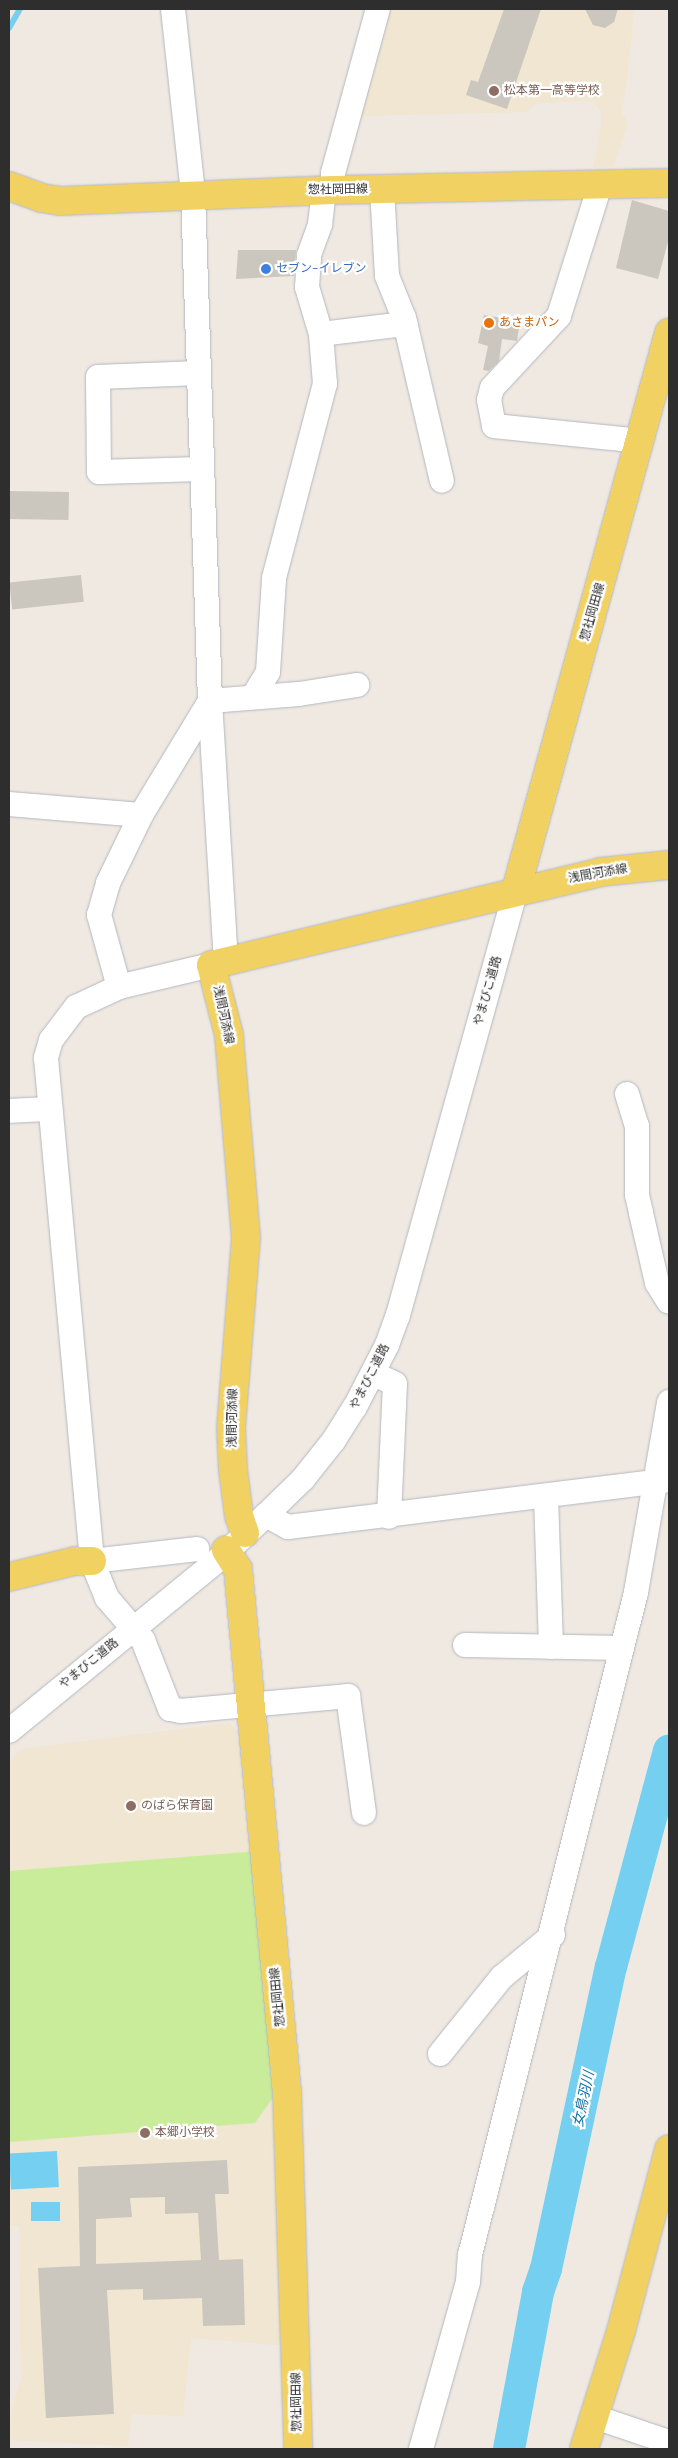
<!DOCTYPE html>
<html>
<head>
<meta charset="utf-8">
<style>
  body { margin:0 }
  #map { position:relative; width:678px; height:2458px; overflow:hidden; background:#efe9e1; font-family:"DM Sans","Noto Sans JP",sans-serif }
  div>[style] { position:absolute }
  .education>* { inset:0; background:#f0e6d1 }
  .pitch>* { inset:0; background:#c9ec9a }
  .water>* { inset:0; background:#75cff0; transform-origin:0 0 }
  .stream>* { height:5.5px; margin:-2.75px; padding:0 2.75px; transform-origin:2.75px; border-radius:2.75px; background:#75cff0 }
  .river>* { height:32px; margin:-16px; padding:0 16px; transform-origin:16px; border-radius:16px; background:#75cff0 }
  .building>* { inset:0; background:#cbc7bf; transform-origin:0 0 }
  .roads { filter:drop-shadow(0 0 1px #b4b7c1) drop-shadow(0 0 1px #b4b7c1) }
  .minor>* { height:24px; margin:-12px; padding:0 12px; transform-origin:12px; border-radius:12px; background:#fff }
  .major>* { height:28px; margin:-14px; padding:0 14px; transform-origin:14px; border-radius:14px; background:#f2d163 }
  .dots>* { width:14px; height:14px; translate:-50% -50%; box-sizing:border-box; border:2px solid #fff; border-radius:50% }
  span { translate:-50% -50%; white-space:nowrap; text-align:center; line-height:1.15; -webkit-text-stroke:4.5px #fff; paint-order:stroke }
  .education-label { font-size:12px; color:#785e54 }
  .left { translate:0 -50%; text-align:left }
  .street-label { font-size:12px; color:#2e2e2e }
  .shop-label { font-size:12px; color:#366cbe }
  .food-label { font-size:12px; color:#c56008 }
  .water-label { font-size:14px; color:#0d6fa3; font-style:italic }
  .frame { position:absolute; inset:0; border:10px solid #2e2e2e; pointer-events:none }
</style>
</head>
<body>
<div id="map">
  <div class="education">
    <div style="clip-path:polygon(387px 9px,634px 9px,627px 81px,621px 112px,628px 122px,614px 166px,593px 167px,601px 125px,601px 112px,592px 101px,537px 103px,526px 112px,356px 116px)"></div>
    <div style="clip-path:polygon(229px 1723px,246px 1738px,258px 1851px,289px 2346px,191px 2338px,183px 2416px,132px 2414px,128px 2446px,9px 2440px,12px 2408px,21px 2379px,19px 2226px,9px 2226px,9px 1761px,22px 1749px)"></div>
  </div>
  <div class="pitch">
    <div style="clip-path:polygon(258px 1851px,279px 2089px,255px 2123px,9px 2142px,9px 1871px)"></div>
  </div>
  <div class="water">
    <div style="left:57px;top:2151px;width:36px;height:48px;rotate:87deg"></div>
    <div style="left:60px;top:2202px;width:19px;height:29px;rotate:90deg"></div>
  </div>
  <div class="stream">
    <div style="left:9px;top:28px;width:22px;rotate:-60deg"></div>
  </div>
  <div class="river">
    <div style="left:509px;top:2449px;width:160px;rotate:-79.5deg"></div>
    <div style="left:538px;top:2292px;width:24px;rotate:-71deg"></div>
    <div style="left:546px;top:2269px;width:309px;rotate:-77.9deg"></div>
    <div style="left:611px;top:1967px;width:224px;rotate:-75deg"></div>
  </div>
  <div class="building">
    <div style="clip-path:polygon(504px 9px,541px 9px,507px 109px,466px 95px,471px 80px,478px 82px)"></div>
    <div style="clip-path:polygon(585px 9px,618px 9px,614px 22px,605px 28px,593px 25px)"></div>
    <div style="clip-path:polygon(632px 200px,669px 211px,669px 238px,658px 279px,616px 268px)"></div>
    <div style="clip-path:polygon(238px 250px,296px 250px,294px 276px,236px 279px)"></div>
    <div style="clip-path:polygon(484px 315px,520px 321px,517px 341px,502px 339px,499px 361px,489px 371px,483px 370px,488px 346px,478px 343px)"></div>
    <div style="left:9px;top:491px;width:60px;height:28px;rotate:1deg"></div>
    <div style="left:81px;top:575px;width:27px;height:72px;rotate:84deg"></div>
    <div style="clip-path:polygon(evenodd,227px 2160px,229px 2194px,215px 2194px,219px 2260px,243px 2259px,245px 2325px,203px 2326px,202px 2298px,143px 2300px,143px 2289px,107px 2290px,114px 2414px,46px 2418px,38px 2268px,80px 2266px,78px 2167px,227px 2160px,165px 2197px,165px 2214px,198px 2213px,201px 2260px,96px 2264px,96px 2219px,132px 2217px,130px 2198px,165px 2197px)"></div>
  </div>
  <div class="roads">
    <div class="minor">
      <div style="left:173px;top:9px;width:186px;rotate:83.8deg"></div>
      <div style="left:193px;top:194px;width:507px;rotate:88.08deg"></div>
      <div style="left:210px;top:701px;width:260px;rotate:86.5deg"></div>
      <div style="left:600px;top:185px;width:137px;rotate:107.4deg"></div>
      <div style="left:559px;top:316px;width:98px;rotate:132.9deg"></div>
      <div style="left:492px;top:388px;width:12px;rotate:104deg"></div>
      <div style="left:489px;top:400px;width:26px;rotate:79deg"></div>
      <div style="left:494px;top:426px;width:148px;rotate:5.8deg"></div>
      <div style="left:382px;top:189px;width:87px;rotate:86.7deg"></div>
      <div style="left:387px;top:276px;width:45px;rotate:68deg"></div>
      <div style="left:404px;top:318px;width:167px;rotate:76.9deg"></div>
      <div style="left:333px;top:190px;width:17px;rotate:-90deg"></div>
      <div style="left:333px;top:173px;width:170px;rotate:-74.7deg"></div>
      <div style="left:321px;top:334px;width:85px;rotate:-6.8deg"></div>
      <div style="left:198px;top:373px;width:100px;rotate:177.7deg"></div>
      <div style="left:98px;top:377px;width:95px;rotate:89.4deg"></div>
      <div style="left:99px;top:472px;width:102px;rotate:-1.7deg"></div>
      <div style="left:253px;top:697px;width:29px;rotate:-59deg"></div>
      <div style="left:268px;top:672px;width:94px;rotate:-86.3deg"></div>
      <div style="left:274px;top:578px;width:201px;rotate:-75.3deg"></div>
      <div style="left:325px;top:384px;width:50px;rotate:-94.6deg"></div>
      <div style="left:321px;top:334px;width:49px;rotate:-106.6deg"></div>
      <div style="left:307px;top:287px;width:32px;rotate:-86deg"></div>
      <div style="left:309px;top:255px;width:33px;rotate:-70deg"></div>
      <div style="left:320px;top:224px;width:34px;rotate:-83deg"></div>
      <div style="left:9px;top:804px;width:132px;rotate:4.8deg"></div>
      <div style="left:211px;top:965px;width:95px;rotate:166.6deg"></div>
      <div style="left:119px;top:987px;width:47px;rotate:155.1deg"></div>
      <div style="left:76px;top:1007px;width:41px;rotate:127.1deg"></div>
      <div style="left:51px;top:1040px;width:19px;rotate:106deg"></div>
      <div style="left:46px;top:1058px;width:505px;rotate:84.77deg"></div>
      <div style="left:92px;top:1561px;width:40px;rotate:68deg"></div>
      <div style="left:107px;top:1598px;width:55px;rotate:49.4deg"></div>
      <div style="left:143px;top:1640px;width:74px;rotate:68.6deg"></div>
      <div style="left:170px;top:1709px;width:11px;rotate:10deg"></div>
      <div style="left:181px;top:1711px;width:168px;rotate:-5.1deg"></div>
      <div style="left:348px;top:1696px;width:118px;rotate:82.2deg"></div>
      <div style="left:119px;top:987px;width:75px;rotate:-105.5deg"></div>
      <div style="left:99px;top:915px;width:33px;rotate:-74deg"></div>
      <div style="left:108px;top:883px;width:76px;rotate:-64.1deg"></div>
      <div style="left:141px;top:815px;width:133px;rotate:-58.8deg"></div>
      <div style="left:210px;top:701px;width:89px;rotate:-4.5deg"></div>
      <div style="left:299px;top:694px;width:59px;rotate:-8.8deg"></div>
      <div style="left:627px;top:1094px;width:34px;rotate:73deg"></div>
      <div style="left:637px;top:1126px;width:69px;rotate:90deg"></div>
      <div style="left:637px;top:1195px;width:18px;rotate:77deg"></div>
      <div style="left:641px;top:1213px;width:72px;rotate:77.1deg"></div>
      <div style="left:657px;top:1283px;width:22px;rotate:58deg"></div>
      <div style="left:9px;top:1111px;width:40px;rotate:-2.9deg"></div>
      <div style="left:374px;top:1374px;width:23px;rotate:25deg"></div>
      <div style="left:395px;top:1384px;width:133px;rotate:92.6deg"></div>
      <div style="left:546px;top:1496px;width:151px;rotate:88.1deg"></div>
      <div style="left:266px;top:1515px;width:25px;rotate:29deg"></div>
      <div style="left:288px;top:1527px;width:384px;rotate:-7deg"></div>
      <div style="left:92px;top:1561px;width:106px;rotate:-6.5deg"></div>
      <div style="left:465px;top:1645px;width:157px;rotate:1.1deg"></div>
      <div style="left:9px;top:1731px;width:273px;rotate:-39.3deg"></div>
      <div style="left:220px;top:1558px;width:63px;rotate:-43.1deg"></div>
      <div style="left:266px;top:1515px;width:52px;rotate:-44.2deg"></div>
      <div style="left:303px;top:1479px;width:50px;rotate:-51.5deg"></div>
      <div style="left:334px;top:1440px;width:39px;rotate:-58deg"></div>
      <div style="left:355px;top:1407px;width:70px;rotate:-62.7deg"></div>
      <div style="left:387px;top:1345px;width:32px;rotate:-70deg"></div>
      <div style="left:398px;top:1315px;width:441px;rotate:-74.5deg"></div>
      <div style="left:440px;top:2054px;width:99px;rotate:-51.2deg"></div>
      <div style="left:502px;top:1977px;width:66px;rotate:-39.5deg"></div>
      <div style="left:595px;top:2417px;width:78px;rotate:18.7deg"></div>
      <div style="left:421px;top:2449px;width:173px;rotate:-74.3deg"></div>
      <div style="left:468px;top:2282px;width:27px;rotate:-86deg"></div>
      <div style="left:470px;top:2255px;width:683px;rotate:-75.94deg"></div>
      <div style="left:636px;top:1592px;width:193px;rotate:-80.1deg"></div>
    </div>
    <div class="major">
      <div style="left:9px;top:186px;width:35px;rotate:20deg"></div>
      <div style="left:42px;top:198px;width:18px;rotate:9deg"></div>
      <div style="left:60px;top:201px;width:273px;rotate:-2.3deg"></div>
      <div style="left:333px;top:190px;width:336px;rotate:-1.2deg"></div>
      <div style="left:516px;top:890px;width:578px;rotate:-74.64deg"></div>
      <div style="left:245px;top:1533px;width:18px;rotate:-109deg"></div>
      <div style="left:239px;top:1516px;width:46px;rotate:-97.4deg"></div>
      <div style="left:233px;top:1470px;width:42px;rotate:-92.7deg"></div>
      <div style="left:231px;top:1428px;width:191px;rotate:-85.5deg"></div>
      <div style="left:246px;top:1238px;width:204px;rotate:-94.8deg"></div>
      <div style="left:229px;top:1035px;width:72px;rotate:-104.4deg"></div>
      <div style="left:211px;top:965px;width:400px;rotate:-13.4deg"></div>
      <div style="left:600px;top:872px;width:69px;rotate:-5.8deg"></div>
      <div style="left:226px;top:1550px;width:22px;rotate:58deg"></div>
      <div style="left:238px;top:1569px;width:525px;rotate:84.65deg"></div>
      <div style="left:287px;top:2092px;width:357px;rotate:88.2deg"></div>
      <div style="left:9px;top:1577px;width:68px;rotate:-13.6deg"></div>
      <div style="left:75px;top:1561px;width:17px"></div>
      <div style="left:584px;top:2449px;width:124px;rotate:-72.6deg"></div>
      <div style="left:621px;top:2331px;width:188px;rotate:-75.2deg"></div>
    </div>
  </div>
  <div class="dots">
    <div style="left:494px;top:91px;background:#8d6e63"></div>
    <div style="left:266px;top:269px;background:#3f7fe0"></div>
    <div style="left:489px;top:323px;background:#e8710a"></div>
    <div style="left:131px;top:1806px;background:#8d6e63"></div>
    <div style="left:145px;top:2133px;background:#8d6e63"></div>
  </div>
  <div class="education-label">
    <span class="left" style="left:504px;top:91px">松本第一高等学校</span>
    <span class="left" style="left:141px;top:1806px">のばら保育園</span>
    <span class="left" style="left:155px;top:2133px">本郷小学校</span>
  </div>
  <div class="street-label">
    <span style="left:338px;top:190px;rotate:-1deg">惣社岡田線</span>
    <span style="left:593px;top:612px;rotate:-74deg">惣社岡田線</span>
    <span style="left:598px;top:874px;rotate:-10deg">浅間河添線</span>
    <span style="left:488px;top:991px;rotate:-74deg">やまびこ道路</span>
    <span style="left:223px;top:1015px;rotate:78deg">浅間河添線</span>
    <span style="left:370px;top:1377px;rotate:-63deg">やまびこ道路</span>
    <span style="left:233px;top:1418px;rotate:-89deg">浅間河添線</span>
    <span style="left:89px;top:1664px;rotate:-39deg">やまびこ道路</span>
    <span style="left:278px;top:1997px;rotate:-96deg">惣社岡田線</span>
    <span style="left:297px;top:2402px;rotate:-91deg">惣社岡田線</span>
  </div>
  <div class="shop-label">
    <span class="left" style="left:276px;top:269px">セブン-イレブン</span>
  </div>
  <div class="food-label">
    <span class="left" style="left:499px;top:323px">あさまパン</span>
  </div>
  <div class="water-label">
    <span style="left:583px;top:2099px;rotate:-78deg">女鳥羽川</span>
  </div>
  <div class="frame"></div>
</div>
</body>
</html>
